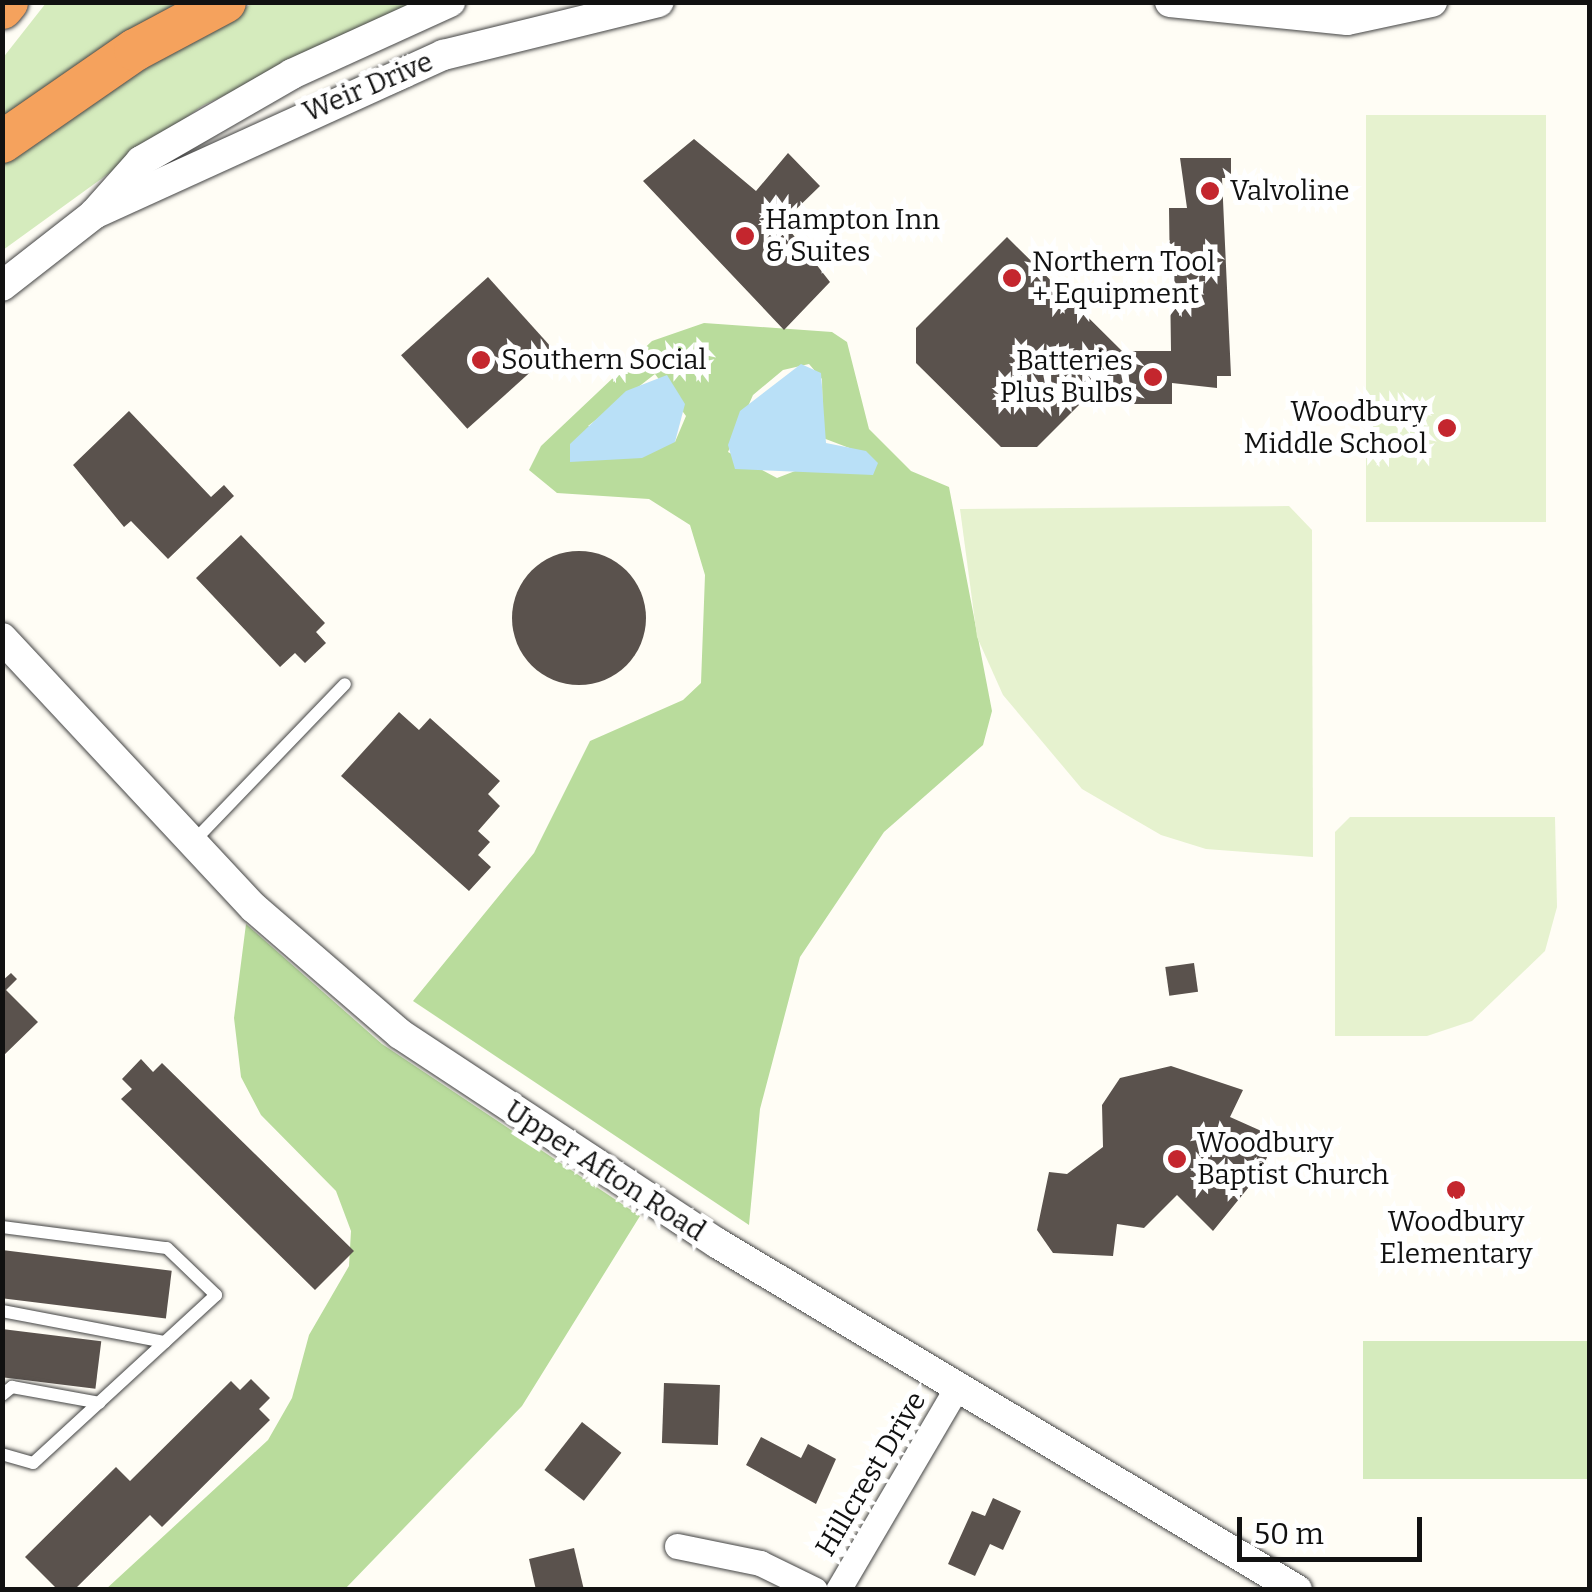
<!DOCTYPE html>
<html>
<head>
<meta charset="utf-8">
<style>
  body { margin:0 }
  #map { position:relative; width:1592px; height:1592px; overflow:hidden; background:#fffdf5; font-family:Bitter,serif }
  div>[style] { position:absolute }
  .green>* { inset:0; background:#d5ebbd; transform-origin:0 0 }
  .forest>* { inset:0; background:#b9dc9c }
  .pitch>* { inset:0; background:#e6f2cf; transform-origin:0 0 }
  .water>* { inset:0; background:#b9e0f7 }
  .building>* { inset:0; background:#5a524d; transform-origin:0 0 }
  .round { border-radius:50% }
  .roads { filter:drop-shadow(0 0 2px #444) drop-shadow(0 0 2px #444) }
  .service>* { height:12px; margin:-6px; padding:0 6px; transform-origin:6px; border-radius:6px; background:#fff }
  .minor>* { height:25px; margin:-12.5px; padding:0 12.5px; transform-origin:12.5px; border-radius:12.5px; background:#fff }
  .tertiary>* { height:30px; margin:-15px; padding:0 15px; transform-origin:15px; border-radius:15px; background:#fff }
  .motorway>* { height:42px; margin:-21px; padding:0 21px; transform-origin:21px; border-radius:21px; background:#f5a25d }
  .dots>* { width:28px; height:28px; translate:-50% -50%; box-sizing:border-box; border:5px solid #fff; border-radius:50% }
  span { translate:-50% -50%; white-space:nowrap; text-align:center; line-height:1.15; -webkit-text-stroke:10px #fff; paint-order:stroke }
  .street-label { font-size:28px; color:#111 }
  .poi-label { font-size:28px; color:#111 }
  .left { translate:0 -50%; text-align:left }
  .right { translate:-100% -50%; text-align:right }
  .frame { position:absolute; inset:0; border:5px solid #111; pointer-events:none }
  .scale { position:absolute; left:1237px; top:1517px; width:185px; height:45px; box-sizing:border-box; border:5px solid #111; border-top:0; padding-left:12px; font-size:30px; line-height:35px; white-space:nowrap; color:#111; -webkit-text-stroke:8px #fff; paint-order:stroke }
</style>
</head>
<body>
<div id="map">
  <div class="green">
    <div style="clip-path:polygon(46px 3px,201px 3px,3px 128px,2px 59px)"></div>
    <div style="clip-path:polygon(253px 3px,417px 3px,202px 106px,3px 250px,3px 156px)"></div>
    <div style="left:1363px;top:1341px;width:226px;height:138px"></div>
  </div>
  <div class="forest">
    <div style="clip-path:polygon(evenodd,704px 323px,832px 332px,847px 342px,869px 429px,911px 471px,949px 487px,992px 711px,983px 745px,884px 832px,800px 957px,760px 1109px,749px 1225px,413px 1001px,534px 853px,590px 741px,683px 700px,701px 683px,705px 575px,690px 525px,649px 499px,557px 493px,529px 470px,541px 446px,652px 341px,704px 323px,809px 364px,822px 379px,823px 438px,852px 449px,777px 478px,728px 452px,753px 395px,783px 370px,809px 364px,704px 323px,655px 374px,686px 416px,675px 442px,588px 426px,655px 374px)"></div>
    <div style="clip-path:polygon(246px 924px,382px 1044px,640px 1216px,522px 1406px,345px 1589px,105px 1590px,268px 1440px,292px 1398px,309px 1335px,349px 1266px,351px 1231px,336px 1191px,261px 1115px,241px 1077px,234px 1018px)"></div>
  </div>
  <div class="pitch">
    <div style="left:1546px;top:115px;width:407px;height:180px;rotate:90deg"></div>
    <div style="clip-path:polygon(1289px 506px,1312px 530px,1313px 857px,1206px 849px,1161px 835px,1082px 789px,1003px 695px,977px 637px,960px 509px)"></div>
    <div style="clip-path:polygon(1350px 817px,1555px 817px,1557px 907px,1545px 951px,1472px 1021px,1427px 1036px,1335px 1036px,1335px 832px)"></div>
  </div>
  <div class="water">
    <div style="clip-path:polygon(801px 364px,821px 373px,826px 443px,866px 451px,878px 463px,873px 475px,735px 469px,728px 445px,740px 411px)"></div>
    <div style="clip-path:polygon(667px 375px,685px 404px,675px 442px,642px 458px,570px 462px,570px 444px,626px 391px)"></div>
  </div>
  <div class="building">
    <div style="clip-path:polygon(694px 139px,756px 191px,788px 153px,820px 186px,787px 218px,766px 200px,830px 282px,784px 330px,643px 181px)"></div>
    <div style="clip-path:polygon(1180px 158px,1231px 158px,1231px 178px,1222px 178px,1231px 376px,1217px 376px,1217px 388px,1172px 383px,1172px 404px,1102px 404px,1091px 393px,1037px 447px,1001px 447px,916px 363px,916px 328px,1007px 237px,1122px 351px,1171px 351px,1169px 208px,1187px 208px)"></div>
    <div style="left:488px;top:277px;width:99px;height:117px;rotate:48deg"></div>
    <div style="clip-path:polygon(129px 411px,211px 497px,224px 485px,234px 496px,168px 559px,131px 521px,124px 527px,73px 465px)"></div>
    <div style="clip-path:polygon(241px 535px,325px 623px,316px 632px,326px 643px,305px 663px,295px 653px,280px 667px,196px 578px)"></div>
    <div class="round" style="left:512px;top:551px;width:134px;height:134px"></div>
    <div style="clip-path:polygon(399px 712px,419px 730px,430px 718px,500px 781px,488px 794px,500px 806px,478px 831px,490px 842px,478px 855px,491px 867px,469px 891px,341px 776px)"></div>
    <div style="left:1194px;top:963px;width:29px;height:29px;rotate:82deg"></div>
    <div style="clip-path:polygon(11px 973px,17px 979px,6px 990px,38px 1022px,2px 1057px,2px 981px)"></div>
    <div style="clip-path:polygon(141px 1059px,153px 1072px,162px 1063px,354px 1251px,315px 1290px,121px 1099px,132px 1089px,122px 1079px)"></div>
    <div style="clip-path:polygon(1171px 1066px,1243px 1090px,1230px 1117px,1277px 1138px,1257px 1177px,1213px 1231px,1177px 1195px,1144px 1228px,1117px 1224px,1113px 1256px,1053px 1253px,1037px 1230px,1049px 1172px,1067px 1174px,1103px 1147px,1102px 1105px,1120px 1078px)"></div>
    <div style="left:2px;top:1250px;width:171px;height:48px;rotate:7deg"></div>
    <div style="left:2px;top:1329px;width:100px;height:48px;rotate:7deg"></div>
    <div style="clip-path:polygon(251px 1379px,270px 1398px,259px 1409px,270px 1420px,162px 1527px,150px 1515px,74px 1590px,58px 1590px,25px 1557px,116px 1467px,130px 1481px,231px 1381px,240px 1390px)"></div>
    <div style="left:664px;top:1383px;width:56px;height:60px;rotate:2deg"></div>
    <div style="left:582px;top:1422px;width:50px;height:61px;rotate:38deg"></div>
    <div style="clip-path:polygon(761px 1437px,801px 1458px,808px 1444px,836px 1459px,816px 1504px,746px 1465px)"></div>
    <div style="clip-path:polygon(993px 1498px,1021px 1511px,1003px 1550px,990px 1544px,975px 1576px,948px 1564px,972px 1511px,985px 1516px)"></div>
    <div style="clip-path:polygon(574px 1548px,584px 1590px,536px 1590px,529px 1559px)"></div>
  </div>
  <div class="roads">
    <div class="service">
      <div style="left:193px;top:842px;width:219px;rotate:-46.1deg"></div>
      <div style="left:2px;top:1227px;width:166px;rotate:7.3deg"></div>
      <div style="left:167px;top:1248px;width:68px;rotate:43.8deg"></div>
      <div style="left:216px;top:1295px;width:248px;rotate:137.4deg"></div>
      <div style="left:33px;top:1463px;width:32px;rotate:-164deg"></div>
      <div style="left:2px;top:1311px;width:166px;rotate:10.8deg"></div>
      <div style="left:2px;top:1395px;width:13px;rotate:-39deg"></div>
      <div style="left:12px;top:1387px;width:89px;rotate:10.3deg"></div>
    </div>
    <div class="minor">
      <div style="left:677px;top:1546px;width:85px;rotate:11.6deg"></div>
      <div style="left:760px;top:1563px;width:61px;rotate:26.1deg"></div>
      <div style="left:838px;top:1590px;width:233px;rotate:-59.6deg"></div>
    </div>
    <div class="tertiary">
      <div style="left:1170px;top:2px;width:178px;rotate:5.8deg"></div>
      <div style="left:1347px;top:20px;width:87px;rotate:-12deg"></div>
      <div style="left:94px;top:214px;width:384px;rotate:-24.5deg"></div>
      <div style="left:443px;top:55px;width:222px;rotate:-13.8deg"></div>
      <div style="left:2px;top:286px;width:117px;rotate:-38deg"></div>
      <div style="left:94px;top:214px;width:71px;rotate:-48.4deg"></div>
      <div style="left:141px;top:161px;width:174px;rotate:-29.9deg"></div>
      <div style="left:292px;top:74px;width:174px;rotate:-24.5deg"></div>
      <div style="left:2px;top:638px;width:369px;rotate:47deg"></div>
      <div style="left:254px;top:908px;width:193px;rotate:40.8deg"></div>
      <div style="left:400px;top:1034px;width:380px;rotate:33.4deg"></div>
      <div style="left:717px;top:1243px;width:676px;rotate:30.89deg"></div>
    </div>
    <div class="motorway">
      <div style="left:2px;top:8px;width:8px;rotate:-50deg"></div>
      <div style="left:2px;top:142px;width:162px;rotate:-34.7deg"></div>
      <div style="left:135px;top:50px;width:102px;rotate:-28.1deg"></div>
    </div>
  </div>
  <div class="dots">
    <div style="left:1210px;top:191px;background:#c4262e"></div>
    <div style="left:745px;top:236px;background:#c4262e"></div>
    <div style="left:1012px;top:278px;background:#c4262e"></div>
    <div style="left:481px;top:360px;background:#c4262e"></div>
    <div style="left:1153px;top:377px;background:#c4262e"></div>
    <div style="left:1447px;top:428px;background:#c4262e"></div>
    <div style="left:1177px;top:1159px;background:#c4262e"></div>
    <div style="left:1456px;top:1190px;background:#c4262e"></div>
  </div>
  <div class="street-label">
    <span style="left:368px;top:87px;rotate:-23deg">Weir Drive</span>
    <span style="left:605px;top:1171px;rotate:33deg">Upper Afton Road</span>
    <span style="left:871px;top:1474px;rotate:-59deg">Hillcrest Drive</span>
  </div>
  <div class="poi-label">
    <span class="left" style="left:1230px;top:191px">Valvoline</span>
    <span class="left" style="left:765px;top:236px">Hampton Inn<br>&amp; Suites</span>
    <span class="left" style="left:1032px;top:278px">Northern Tool<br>+ Equipment</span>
    <span class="left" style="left:501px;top:360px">Southern Social</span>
    <span class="right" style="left:1133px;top:377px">Batteries<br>Plus Bulbs</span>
    <span class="right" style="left:1427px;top:428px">Woodbury<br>Middle School</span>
    <span class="left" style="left:1197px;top:1159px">Woodbury<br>Baptist Church</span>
    <span style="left:1456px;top:1238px">Woodbury<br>Elementary</span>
  </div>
  <div class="frame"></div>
  <div class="scale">50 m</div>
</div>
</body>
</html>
